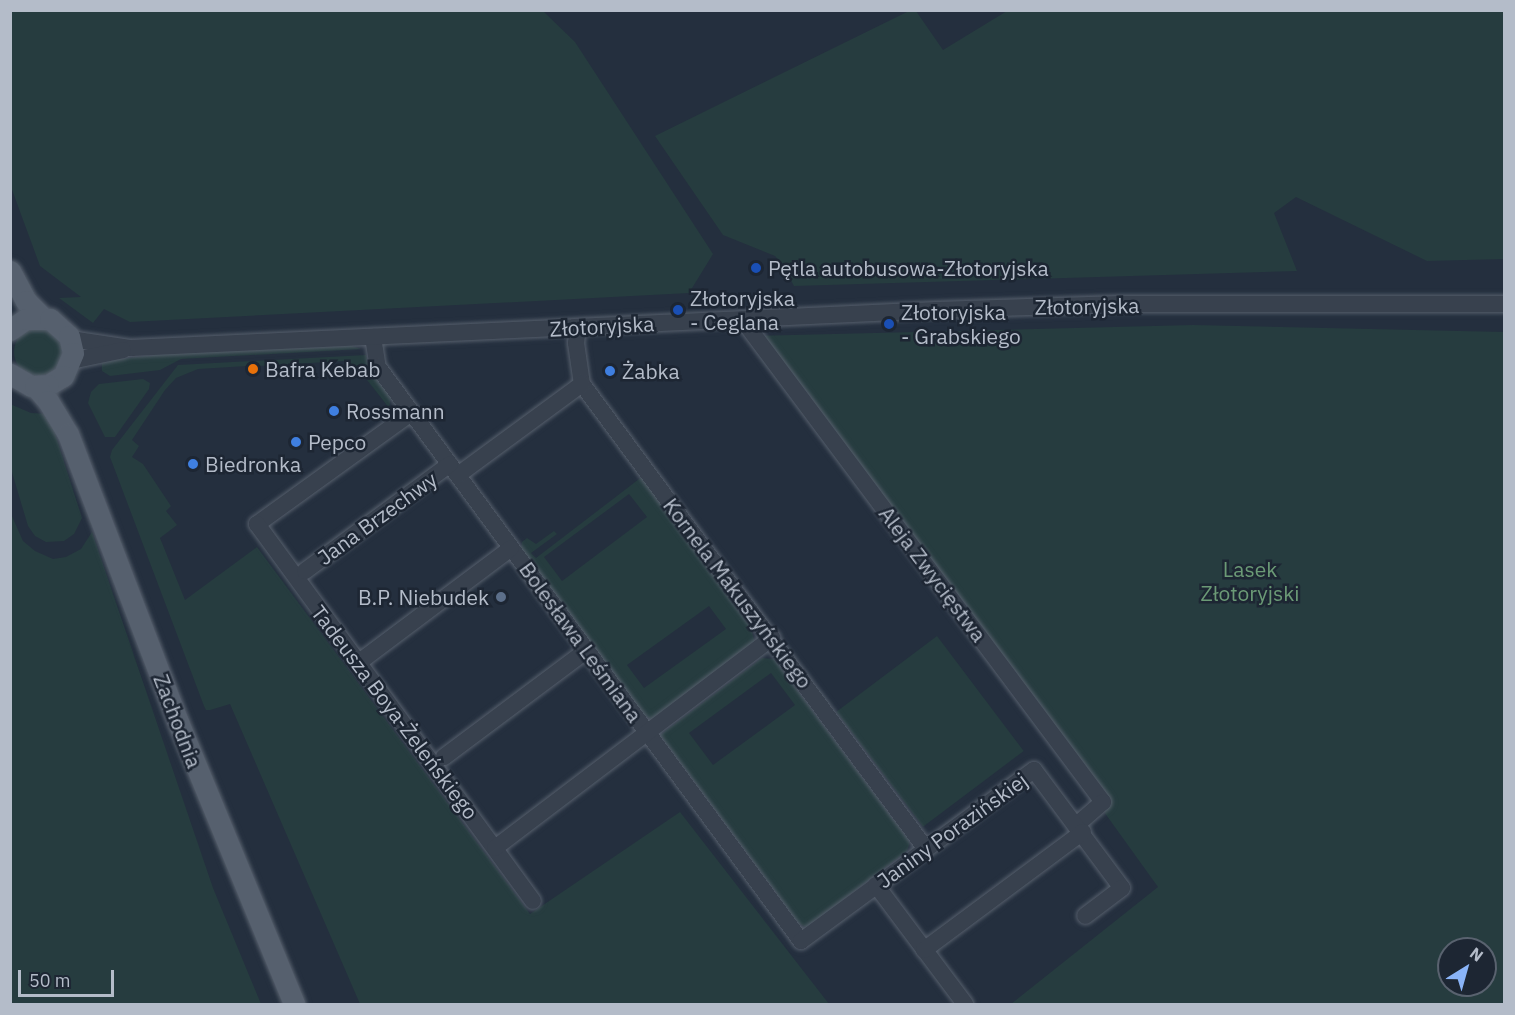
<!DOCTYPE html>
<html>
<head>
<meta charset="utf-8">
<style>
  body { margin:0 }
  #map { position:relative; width:1515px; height:1015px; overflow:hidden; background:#242f3e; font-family:"IBM Plex Sans",sans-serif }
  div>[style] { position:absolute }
  .green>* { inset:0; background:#263c3f; transform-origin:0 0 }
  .round { border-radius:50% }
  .roads { filter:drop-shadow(0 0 2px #565f6c) drop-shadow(0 0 2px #565f6c) }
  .minor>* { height:16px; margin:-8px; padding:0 8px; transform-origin:8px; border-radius:8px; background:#38414e }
  .major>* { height:21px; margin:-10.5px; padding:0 10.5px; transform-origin:10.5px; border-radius:10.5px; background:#56606e }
  .dots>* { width:16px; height:16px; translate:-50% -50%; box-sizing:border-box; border:3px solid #1d2633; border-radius:50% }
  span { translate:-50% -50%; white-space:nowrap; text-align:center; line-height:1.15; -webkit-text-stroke:5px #1d2633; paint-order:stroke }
  .poi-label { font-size:21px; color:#b4bcc9 }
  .left { translate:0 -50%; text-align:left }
  .right { translate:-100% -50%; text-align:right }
  .street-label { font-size:21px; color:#b4bcc9 }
  .park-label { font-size:21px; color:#6b9a76 }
  .frame { position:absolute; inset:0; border:12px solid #b4bcc9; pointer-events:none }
  .north { position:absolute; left:1437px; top:937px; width:60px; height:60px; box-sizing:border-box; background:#1d2633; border:2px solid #59626f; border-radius:50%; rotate:37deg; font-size:16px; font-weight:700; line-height:24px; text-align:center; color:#b4bcc9 }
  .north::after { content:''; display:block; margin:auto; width:21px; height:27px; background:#8ab4f8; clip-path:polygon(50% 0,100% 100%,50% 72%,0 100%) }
  .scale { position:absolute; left:18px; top:970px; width:96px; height:27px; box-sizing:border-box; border:3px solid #b4bcc9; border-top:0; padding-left:8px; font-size:18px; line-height:21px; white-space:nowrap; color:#b4bcc9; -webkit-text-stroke:4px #1d2633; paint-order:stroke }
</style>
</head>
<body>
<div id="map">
  <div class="green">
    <div style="clip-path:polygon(11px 10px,543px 11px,575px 42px,713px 254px,689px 293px,130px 322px,104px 309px,93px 323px,59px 298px,81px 297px,40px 266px,11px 187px)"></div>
    <div style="clip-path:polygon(909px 11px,916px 11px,943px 50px,1007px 11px,1504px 11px,1504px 259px,1427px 261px,1296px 197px,1274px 213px,1297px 271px,794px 286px,782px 264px,775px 256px,723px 235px,655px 136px)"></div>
    <div style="clip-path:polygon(evenodd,1193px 325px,1504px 332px,1504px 1004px,1011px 1004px,1158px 887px,951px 599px,755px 336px,1193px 325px,1449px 949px,1485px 949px,1485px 985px,1449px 985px,1449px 949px)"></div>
    <div class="round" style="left:14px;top:328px;width:48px;height:48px"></div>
    <div style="clip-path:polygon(351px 346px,361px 349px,181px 359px,160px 370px,110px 376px,102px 371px,102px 361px,164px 354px)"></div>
    <div style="clip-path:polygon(366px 355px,370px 372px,391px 397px,389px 408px,360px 371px,346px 370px,344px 361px,259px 366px,259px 375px,248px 375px,247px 366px,198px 369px,176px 378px,165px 390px,132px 440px,139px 446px,132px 457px,143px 464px,171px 506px,166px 511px,177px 525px,160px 538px,185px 600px,257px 547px,530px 914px,680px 812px,829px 1004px,360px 1004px,230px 704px,210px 710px,206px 710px,204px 706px,110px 457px,112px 450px,178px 365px)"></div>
    <div style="clip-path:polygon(143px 379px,150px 383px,149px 389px,115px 437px,105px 437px,88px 403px,91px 392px,99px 384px)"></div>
    <div style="clip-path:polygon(10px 404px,31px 413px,46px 414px,50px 418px,82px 518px,74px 534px,64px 541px,46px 542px,35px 536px,28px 526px,11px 469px)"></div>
    <div style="clip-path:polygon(evenodd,643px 476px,749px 620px,756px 648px,657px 722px,643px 715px,521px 549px,522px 542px,527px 538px,536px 544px,554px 531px,557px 534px,531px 553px,536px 558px,643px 476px,629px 494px,647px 517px,562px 581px,544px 557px,629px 494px,643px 476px,709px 606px,726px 629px,644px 688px,627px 665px,709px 606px)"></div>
    <div style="clip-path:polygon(11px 514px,23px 541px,35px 551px,53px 559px,66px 557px,81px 549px,92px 532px,213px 888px,261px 1004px,11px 1004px)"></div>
    <div style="left:937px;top:636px;width:144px;height:126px;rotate:53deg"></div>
    <div style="clip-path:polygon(evenodd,762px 658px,774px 659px,910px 842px,907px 851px,807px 927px,799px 924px,660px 735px,762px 658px,771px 673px,795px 705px,713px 765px,689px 733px,771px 673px)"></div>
  </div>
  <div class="roads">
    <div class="minor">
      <div style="left:742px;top:319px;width:603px;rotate:53.23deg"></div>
      <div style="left:1103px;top:802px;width:35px;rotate:139deg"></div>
      <div style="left:578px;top:327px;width:16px;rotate:97deg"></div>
      <div style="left:576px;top:343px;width:41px;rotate:81.7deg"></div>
      <div style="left:582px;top:384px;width:578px;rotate:53.51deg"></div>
      <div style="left:373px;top:337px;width:30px;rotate:81deg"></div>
      <div style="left:378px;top:367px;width:713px;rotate:53.61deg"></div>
      <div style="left:801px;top:941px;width:289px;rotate:-36.3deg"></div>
      <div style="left:1034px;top:770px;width:147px;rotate:53.3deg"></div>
      <div style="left:1122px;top:888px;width:46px;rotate:142.9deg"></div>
      <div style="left:70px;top:339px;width:62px;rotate:8.4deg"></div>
      <div style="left:131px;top:348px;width:807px;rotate:-2.7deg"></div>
      <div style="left:937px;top:310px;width:183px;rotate:-1.9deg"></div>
      <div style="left:1120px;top:304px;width:384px"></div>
      <div style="left:71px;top:361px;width:53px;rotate:-11.9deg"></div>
      <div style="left:411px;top:413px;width:190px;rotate:144.2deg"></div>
      <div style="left:257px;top:524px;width:467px;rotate:53.8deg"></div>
      <div style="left:458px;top:475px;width:154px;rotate:-36.3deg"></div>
      <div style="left:305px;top:571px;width:180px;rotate:-36.4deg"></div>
      <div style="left:358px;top:663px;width:191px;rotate:-36.9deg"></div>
      <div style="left:444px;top:757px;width:179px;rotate:-36.8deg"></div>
      <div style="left:495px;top:848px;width:348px;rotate:-37.2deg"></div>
      <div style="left:876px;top:885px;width:149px;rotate:53.2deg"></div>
      <div style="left:924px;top:950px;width:198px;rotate:-36.6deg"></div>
    </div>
    <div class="major">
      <div style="left:10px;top:271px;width:34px;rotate:62deg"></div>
      <div style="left:26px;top:301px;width:23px;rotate:45deg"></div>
      <div style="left:10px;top:330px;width:19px;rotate:-35deg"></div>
      <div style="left:26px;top:319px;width:24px"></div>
      <div style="left:50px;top:319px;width:25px;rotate:42deg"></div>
      <div style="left:69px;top:336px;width:17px;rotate:77deg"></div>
      <div style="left:73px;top:353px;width:25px;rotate:113deg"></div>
      <div style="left:63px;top:376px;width:17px;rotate:149deg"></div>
      <div style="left:48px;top:385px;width:17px;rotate:177deg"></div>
      <div style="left:31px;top:386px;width:24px;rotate:-150deg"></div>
      <div style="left:35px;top:386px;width:20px;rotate:49deg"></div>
      <div style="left:48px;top:401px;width:39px;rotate:59deg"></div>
      <div style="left:68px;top:434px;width:308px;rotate:69.1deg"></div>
      <div style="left:178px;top:722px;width:305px;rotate:67.6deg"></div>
    </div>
  </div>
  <div class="dots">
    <div style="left:756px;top:268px;background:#1a4fb4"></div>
    <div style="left:678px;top:310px;background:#1a4fb4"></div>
    <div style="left:889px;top:324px;background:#1a4fb4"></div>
    <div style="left:253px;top:369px;background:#e8710a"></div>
    <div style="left:610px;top:371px;background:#3f7fe0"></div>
    <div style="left:334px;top:411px;background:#3f7fe0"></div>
    <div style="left:296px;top:442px;background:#3f7fe0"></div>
    <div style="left:193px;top:464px;background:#3f7fe0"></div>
    <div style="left:501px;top:597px;background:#5c6f8a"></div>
  </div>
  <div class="poi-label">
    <span class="left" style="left:768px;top:268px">Pętla autobusowa-Złotoryjska</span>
    <span class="left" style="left:690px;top:310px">Złotoryjska<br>- Ceglana</span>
    <span class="left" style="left:901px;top:324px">Złotoryjska<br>- Grabskiego</span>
    <span class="left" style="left:265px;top:369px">Bafra Kebab</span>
    <span class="left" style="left:622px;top:371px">Żabka</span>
    <span class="left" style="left:346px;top:411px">Rossmann</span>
    <span class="left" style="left:308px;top:442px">Pepco</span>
    <span class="left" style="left:205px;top:464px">Biedronka</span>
    <span class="right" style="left:489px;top:597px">B.P. Niebudek</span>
  </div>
  <div class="street-label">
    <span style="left:1087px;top:306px;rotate:-1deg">Złotoryjska</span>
    <span style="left:602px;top:326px;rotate:-3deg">Złotoryjska</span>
    <span style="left:377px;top:518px;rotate:-36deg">Jana Brzechwy</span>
    <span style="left:933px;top:574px;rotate:53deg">Aleja Zwycięstwa</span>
    <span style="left:738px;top:593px;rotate:53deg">Kornela Makuszyńskiego</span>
    <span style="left:581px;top:642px;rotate:54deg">Bolesława Leśmiana</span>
    <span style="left:395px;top:712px;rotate:53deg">Tadeusza Boya-Żeleńskiego</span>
    <span style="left:178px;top:721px;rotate:69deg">Zachodnia</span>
    <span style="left:952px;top:830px;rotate:-36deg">Janiny Porazińskiej</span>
  </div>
  <div class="park-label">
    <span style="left:1250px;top:581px">Lasek<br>Złotoryjski</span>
  </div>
  <div class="frame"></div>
  <div class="north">N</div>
  <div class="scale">50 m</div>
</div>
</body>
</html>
